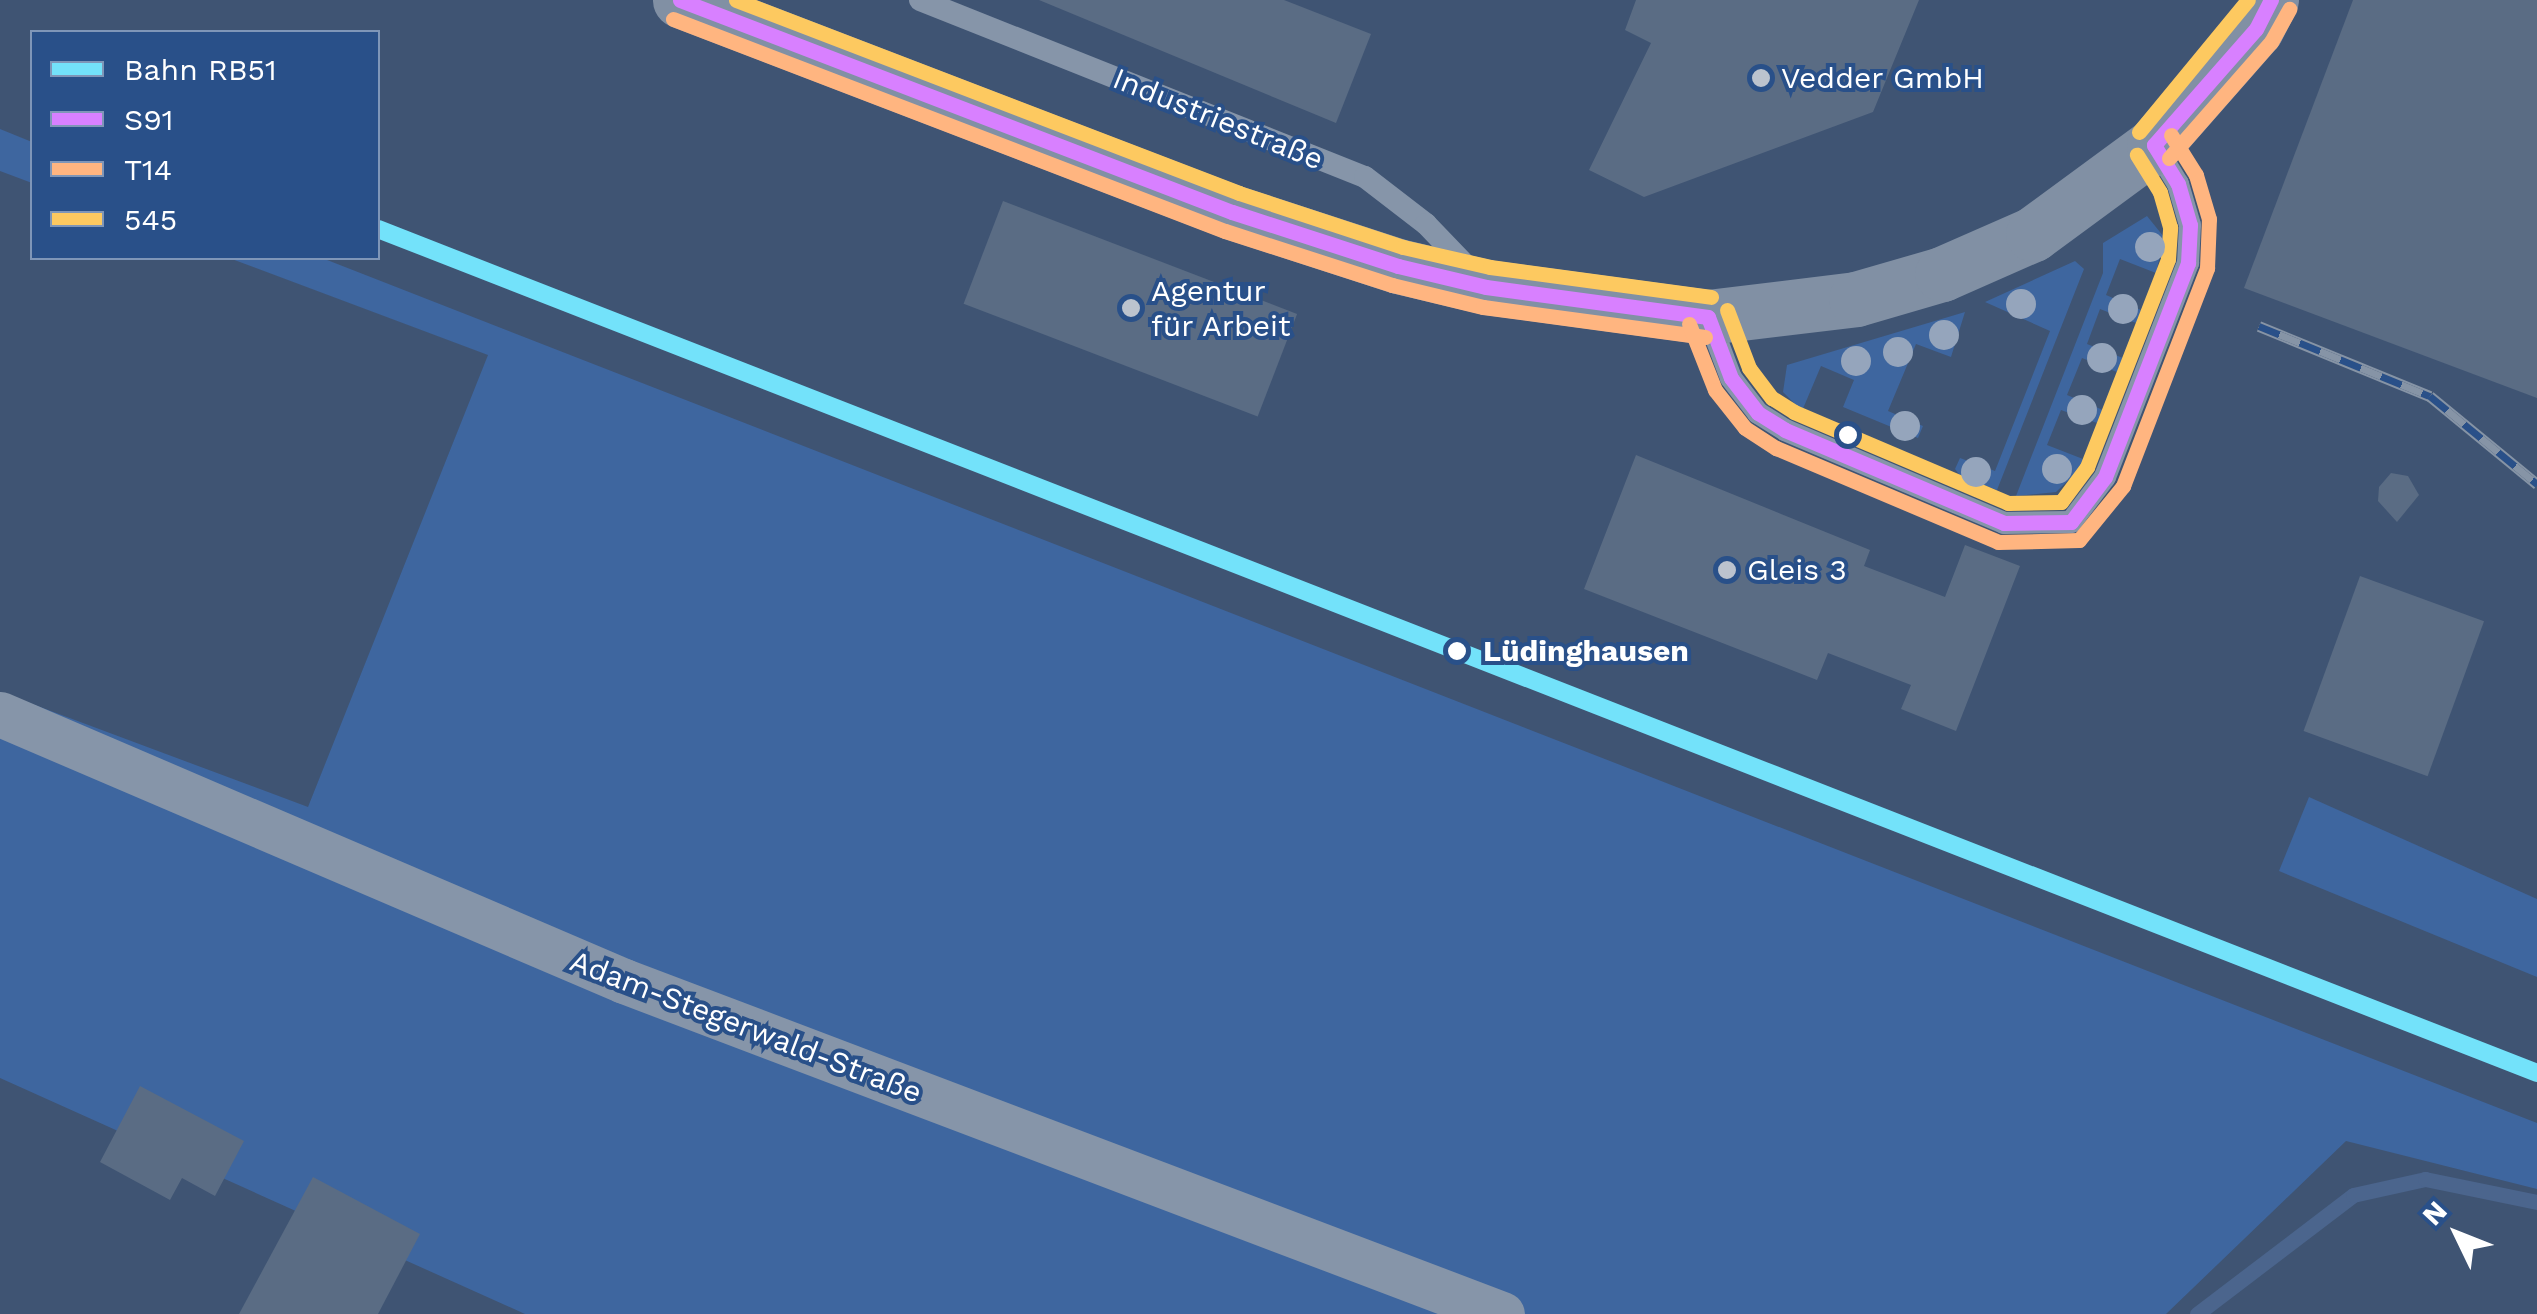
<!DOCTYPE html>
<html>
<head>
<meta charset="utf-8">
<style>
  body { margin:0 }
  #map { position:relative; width:2537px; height:1314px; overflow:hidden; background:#3f5473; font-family:"Work Sans",sans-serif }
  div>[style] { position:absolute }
  .green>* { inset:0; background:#3e669f }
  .stream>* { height:15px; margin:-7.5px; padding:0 7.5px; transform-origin:7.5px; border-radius:7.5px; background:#4b658d }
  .building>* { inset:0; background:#5a6c84; transform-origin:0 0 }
  .lane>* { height:22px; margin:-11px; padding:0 11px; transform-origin:11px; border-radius:11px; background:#8695a9 }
  .street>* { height:45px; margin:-22.5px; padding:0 22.5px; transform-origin:22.5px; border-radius:22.5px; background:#8695a9 }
  .secondary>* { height:55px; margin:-27.5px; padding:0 27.5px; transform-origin:27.5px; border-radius:27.5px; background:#8190a4 }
  .rail>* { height:11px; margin-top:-5.5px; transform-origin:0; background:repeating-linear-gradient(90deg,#295089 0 22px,#8694a6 0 44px); box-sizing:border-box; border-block:2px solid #8694a6 }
  .bus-1>* { height:15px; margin:-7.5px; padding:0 7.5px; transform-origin:7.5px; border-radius:7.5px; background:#d880ff }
  .bus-2>* { height:15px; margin:-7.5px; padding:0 7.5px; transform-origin:7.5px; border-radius:7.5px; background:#ffb580 }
  .bus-3>* { height:15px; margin:-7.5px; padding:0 7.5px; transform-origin:7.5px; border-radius:7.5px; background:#fdc960 }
  .rail-1>* { height:18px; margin:-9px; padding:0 9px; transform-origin:9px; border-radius:9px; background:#73e2fa }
  .trees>* { width:30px; height:30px; margin:-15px; border-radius:50%; background:#95a5bc }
  .dots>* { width:28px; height:28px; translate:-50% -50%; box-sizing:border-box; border:5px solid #295089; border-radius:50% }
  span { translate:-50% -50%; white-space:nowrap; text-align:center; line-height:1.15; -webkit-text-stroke:8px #295089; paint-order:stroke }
  .poi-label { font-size:30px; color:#fff }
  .left { translate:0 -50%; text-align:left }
  .street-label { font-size:30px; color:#fff }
  .stop-label { font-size:30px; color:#fff; font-weight:700 }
  .legend { position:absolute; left:30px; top:30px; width:350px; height:230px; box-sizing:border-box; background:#295089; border:2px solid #7f96b8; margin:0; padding:12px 18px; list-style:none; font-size:30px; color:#fff }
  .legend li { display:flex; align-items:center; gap:20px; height:50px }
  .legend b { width:50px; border:2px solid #7f96b8 }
  .north { position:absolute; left:2407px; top:1184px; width:100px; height:100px; -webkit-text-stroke:8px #295089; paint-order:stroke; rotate:313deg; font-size:28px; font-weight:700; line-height:40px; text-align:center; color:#fff }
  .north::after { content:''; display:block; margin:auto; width:35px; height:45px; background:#fff; clip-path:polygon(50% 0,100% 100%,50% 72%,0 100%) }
</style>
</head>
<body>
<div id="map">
  <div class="green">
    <div style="clip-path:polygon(0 129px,32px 142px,32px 183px,0 171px)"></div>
    <div style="clip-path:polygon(2147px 216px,2164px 237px,2156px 273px,2120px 259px,2106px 295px,2141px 310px,2136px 323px,2100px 309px,2087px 344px,2123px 358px,2117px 372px,2082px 358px,2067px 395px,2103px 410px,2097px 423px,2061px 410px,2047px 445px,2083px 459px,2078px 471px,2056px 492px,2016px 496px,2103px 273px,2103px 243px)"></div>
    <div style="clip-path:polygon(229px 258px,322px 258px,2537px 1123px,2537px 1189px,2346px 1141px,2166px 1314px,525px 1314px,0 1078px,0 692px,308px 807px,488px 355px)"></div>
    <div style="clip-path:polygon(2075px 261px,2084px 269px,1997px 490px,1961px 477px,1955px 469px,1960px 458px,1995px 471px,2050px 331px,1985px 302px)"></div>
    <div style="clip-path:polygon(1965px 312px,1951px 357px,1916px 344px,1888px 411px,1923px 426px,1918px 438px,1843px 407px,1854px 380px,1821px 366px,1802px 411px,1783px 392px,1787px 365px)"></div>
    <div style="clip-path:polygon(2309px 797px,2537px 899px,2537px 977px,2279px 871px)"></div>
  </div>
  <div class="stream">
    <div style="left:2197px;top:1314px;width:196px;rotate:-37.3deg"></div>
    <div style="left:2353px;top:1195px;width:74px;rotate:-12.5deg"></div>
    <div style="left:2425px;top:1179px;width:114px;rotate:11.6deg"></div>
  </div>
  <div class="building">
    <div style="clip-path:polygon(1039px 0,1284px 0,1371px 34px,1336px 123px)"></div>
    <div style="clip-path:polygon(1636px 0,1919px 0,1873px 112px,1644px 197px,1589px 170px,1651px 43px,1625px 30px)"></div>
    <div style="clip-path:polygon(2353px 0,2537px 0,2537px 398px,2244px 288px)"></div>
    <div style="left:1003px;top:201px;width:315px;height:110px;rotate:21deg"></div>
    <div style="clip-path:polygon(1636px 455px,1870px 550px,1864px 566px,1945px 597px,1965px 545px,2020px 566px,1956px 731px,1901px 709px,1911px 685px,1828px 653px,1817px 680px,1584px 589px)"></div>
    <div style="clip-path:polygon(2391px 473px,2408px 476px,2419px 495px,2397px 522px,2378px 501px,2379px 487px)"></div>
    <div style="left:2360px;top:576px;width:132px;height:165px;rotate:20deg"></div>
    <div style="clip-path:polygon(140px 1086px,244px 1141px,215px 1196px,182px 1178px,170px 1200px,100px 1162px)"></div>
    <div style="clip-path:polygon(313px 1177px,420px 1234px,378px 1314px,239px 1314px)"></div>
  </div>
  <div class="lane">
    <div style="left:920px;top:0;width:479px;rotate:21.7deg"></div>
    <div style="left:1365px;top:177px;width:77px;rotate:37.6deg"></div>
    <div style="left:1426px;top:224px;width:65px;rotate:46.2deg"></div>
    <div style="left:1708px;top:317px;width:65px;rotate:69.3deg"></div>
    <div style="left:1731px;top:378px;width:44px;rotate:52.4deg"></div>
    <div style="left:1758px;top:413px;width:32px;rotate:32deg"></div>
    <div style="left:1785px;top:430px;width:238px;rotate:23deg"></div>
    <div style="left:2004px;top:523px;width:67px;rotate:-0.9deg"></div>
    <div style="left:2071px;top:522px;width:56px;rotate:-52.9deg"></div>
    <div style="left:2105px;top:477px;width:230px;rotate:-68.8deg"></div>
    <div style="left:2188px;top:263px;width:38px;rotate:-87deg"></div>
    <div style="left:2190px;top:225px;width:43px;rotate:-106.3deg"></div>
    <div style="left:2178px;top:184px;width:46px;rotate:-121.6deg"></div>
  </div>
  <div class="street">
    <div style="left:0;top:714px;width:679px;rotate:23.17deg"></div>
    <div style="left:624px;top:981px;width:939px;rotate:20.77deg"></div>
  </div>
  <div class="secondary">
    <div style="left:680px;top:0;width:591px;rotate:21.01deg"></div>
    <div style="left:1232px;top:212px;width:175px;rotate:18deg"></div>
    <div style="left:1398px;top:266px;width:90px;rotate:13.4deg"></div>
    <div style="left:1486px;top:287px;width:224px;rotate:7.7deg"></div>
    <div style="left:1708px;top:317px;width:149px;rotate:-6.9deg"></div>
    <div style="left:1856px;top:299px;width:90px;rotate:-16.2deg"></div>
    <div style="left:1942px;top:274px;width:99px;rotate:-23.7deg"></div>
    <div style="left:2033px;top:234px;width:150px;rotate:-36.3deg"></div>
    <div style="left:2154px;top:145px;width:154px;rotate:-48.7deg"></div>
    <div style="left:2256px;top:29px;width:33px;rotate:-63deg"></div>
  </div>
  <div class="rail">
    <div style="left:2259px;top:326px;width:185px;rotate:22.3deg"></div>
    <div style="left:2430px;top:396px;width:139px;rotate:39.4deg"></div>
  </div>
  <div class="bus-1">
    <div style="left:680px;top:0;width:591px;rotate:21.01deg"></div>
    <div style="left:1232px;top:212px;width:175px;rotate:18deg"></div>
    <div style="left:1398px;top:266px;width:90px;rotate:13.4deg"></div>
    <div style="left:1486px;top:287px;width:224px;rotate:7.7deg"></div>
    <div style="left:2154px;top:145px;width:154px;rotate:-48.7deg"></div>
    <div style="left:2256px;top:29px;width:33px;rotate:-63deg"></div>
    <div style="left:1708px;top:317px;width:65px;rotate:69.3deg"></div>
    <div style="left:1731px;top:378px;width:44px;rotate:52.4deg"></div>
    <div style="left:1758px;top:413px;width:32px;rotate:32deg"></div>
    <div style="left:1785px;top:430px;width:238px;rotate:23deg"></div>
    <div style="left:2004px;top:523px;width:67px;rotate:-0.9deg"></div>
    <div style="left:2071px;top:522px;width:56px;rotate:-52.9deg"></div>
    <div style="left:2105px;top:477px;width:230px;rotate:-68.8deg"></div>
    <div style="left:2188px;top:263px;width:38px;rotate:-87deg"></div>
    <div style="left:2190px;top:225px;width:43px;rotate:-106.3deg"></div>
    <div style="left:2178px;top:184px;width:46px;rotate:-121.6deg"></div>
  </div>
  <div class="bus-2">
    <div style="left:673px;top:19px;width:591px;rotate:21.01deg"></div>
    <div style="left:1225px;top:231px;width:176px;rotate:17.9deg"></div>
    <div style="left:1392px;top:285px;width:94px;rotate:13.6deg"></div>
    <div style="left:1483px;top:307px;width:224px;rotate:7.7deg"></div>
    <div style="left:2169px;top:158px;width:154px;rotate:-48.7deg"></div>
    <div style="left:2271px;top:42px;width:38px;rotate:-61deg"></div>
    <div style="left:1689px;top:324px;width:71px;rotate:68.5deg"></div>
    <div style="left:1715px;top:390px;width:48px;rotate:51.7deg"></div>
    <div style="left:1745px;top:428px;width:37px;rotate:33deg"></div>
    <div style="left:1776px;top:448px;width:241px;rotate:22.9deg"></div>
    <div style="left:1998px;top:542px;width:81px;rotate:-1.4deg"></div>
    <div style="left:2079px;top:540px;width:70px;rotate:-50.8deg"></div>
    <div style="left:2123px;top:486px;width:234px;rotate:-68.9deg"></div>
    <div style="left:2207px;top:268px;width:49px;rotate:-87.7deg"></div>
    <div style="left:2209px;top:219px;width:46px;rotate:-106.5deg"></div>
    <div style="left:2196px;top:175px;width:47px;rotate:-122deg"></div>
  </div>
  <div class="bus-3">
    <div style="left:736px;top:0;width:539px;rotate:20.99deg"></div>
    <div style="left:1239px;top:193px;width:173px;rotate:18.2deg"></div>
    <div style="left:1403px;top:247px;width:89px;rotate:12.9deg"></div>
    <div style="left:1490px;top:267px;width:223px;rotate:7.7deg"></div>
    <div style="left:2139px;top:132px;width:171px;rotate:-50.5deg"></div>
    <div style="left:1727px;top:310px;width:62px;rotate:69.2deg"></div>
    <div style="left:1749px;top:368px;width:38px;rotate:53deg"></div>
    <div style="left:1772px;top:398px;width:26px;rotate:32deg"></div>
    <div style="left:1794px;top:412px;width:233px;rotate:23deg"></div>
    <div style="left:2008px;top:503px;width:53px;rotate:-1.1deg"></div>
    <div style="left:2061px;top:502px;width:44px;rotate:-53.4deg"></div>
    <div style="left:2087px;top:467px;width:223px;rotate:-68.7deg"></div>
    <div style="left:2168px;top:259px;width:32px;rotate:-86deg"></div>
    <div style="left:2170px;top:227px;width:36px;rotate:-106deg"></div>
    <div style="left:2160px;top:192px;width:44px;rotate:-121.9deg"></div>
  </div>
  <div class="rail-1">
    <div style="left:378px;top:229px;width:2318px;rotate:21.35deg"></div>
  </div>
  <div class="trees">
    <div style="left:2150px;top:247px"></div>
    <div style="left:2021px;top:304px"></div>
    <div style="left:2123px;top:309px"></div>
    <div style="left:1944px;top:335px"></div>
    <div style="left:1898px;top:352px"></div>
    <div style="left:2102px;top:358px"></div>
    <div style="left:1856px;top:361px"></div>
    <div style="left:2082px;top:410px"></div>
    <div style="left:1905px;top:426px"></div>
    <div style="left:2057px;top:469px"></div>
    <div style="left:1976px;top:472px"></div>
  </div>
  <div class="dots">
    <div style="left:1761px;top:78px;background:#bcc3ce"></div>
    <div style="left:1131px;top:308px;background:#bcc3ce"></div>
    <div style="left:1848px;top:435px;background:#fff"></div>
    <div style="left:1727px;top:570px;background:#bcc3ce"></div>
    <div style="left:1457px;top:651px;background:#fff"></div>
  </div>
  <div class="poi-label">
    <span class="left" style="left:1781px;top:78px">Vedder GmbH</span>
    <span class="left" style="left:1151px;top:308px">Agentur<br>für Arbeit</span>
    <span class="left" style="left:1747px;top:570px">Gleis 3</span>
  </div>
  <div class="street-label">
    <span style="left:1218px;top:119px;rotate:22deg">Industriestraße</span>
    <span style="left:746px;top:1027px;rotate:21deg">Adam-Stegerwald-Straße</span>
  </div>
  <div class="stop-label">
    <span class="left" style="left:1483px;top:651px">Lüdinghausen</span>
  </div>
  <ul class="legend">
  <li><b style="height:12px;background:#73e2fa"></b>Bahn RB51</li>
  <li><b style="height:12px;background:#d880ff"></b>S91</li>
  <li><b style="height:12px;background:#ffb580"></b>T14</li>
  <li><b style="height:12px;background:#fdc960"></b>545</li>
  </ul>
  <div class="north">N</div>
</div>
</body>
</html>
